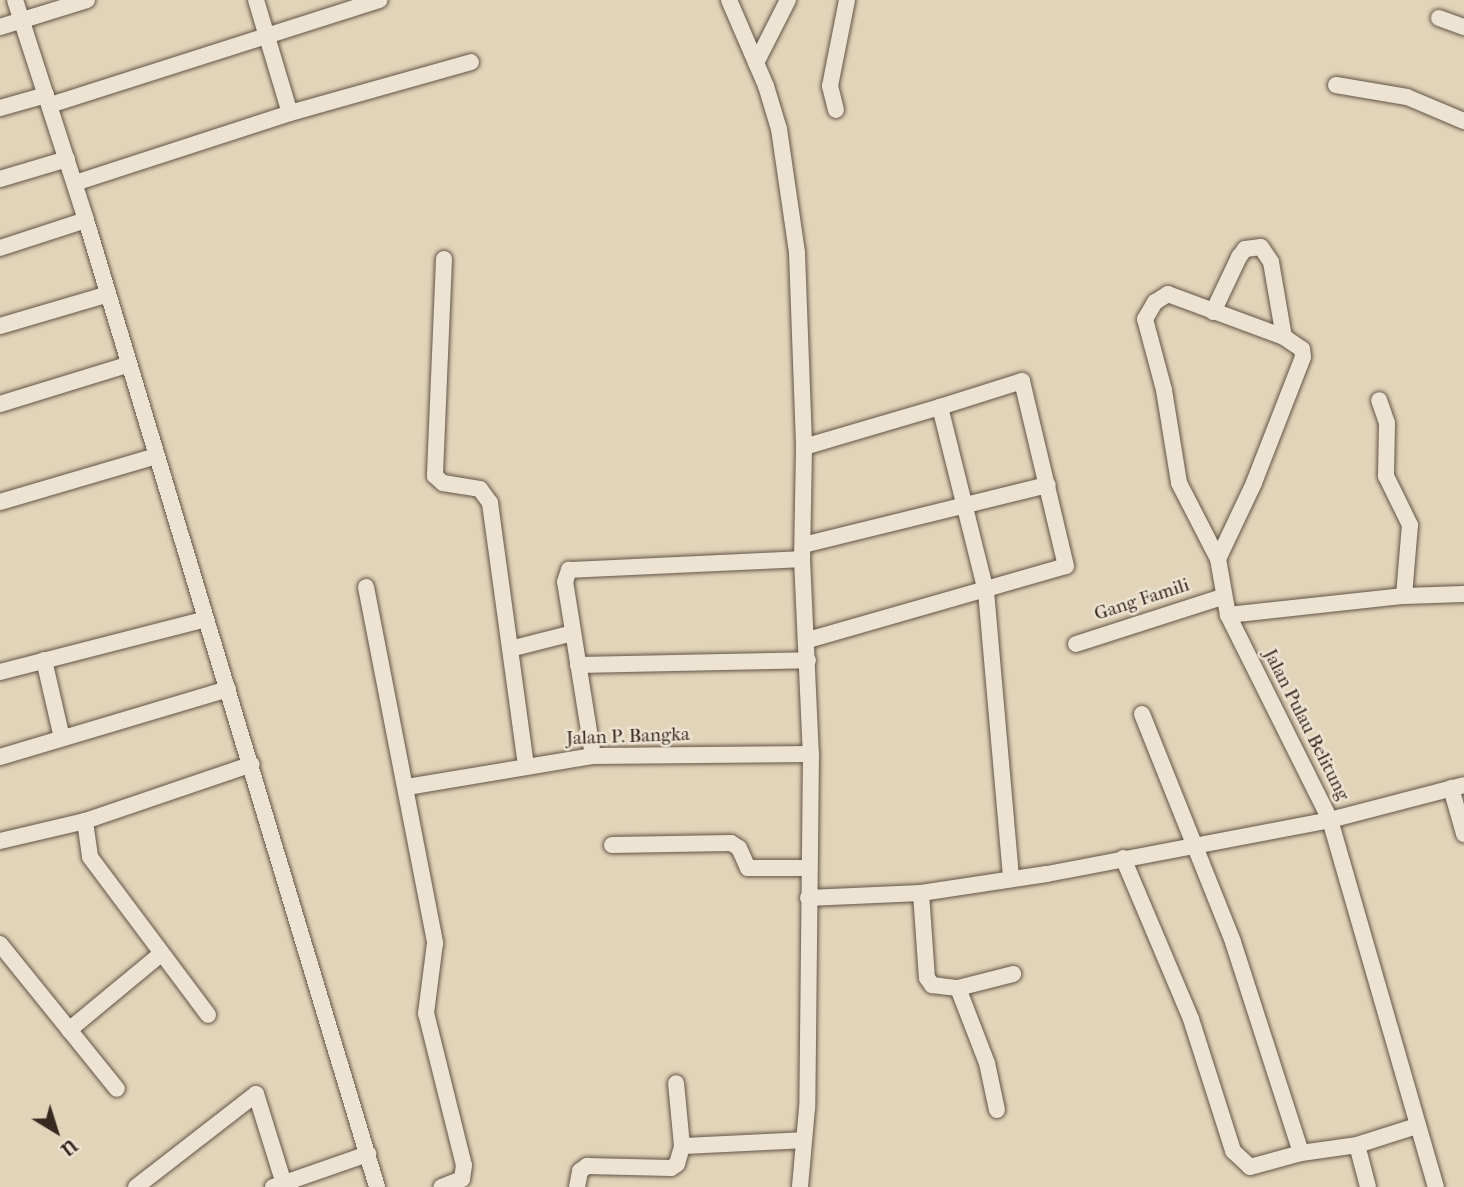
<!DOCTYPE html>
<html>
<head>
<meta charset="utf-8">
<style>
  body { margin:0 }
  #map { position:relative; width:1464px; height:1187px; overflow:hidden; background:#e2d4b9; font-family:"IM FELL French Canon",serif }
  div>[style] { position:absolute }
  .roads { filter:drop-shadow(0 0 2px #625446) drop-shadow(0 0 2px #625446) }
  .minor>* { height:16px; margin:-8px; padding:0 8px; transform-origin:8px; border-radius:8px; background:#ece3d2 }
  span { translate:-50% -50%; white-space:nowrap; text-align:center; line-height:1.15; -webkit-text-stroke:5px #ece3d2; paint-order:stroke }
  .street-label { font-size:19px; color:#382920 }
  .north { position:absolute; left:21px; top:1096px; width:70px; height:70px; -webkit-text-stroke:5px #ece3d2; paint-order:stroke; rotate:142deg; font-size:19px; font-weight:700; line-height:28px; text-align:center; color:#382920 }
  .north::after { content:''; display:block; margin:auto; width:24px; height:32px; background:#382920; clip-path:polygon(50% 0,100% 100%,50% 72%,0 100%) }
</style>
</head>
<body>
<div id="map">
  <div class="roads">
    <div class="minor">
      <div style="left:15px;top:0;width:231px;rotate:72.1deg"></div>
      <div style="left:86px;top:220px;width:1010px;rotate:73.25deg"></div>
      <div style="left:256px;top:0;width:118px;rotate:73.3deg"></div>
      <div style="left:729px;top:0;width:94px;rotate:66.7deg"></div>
      <div style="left:766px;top:86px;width:45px;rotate:73.2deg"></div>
      <div style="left:779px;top:129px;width:125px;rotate:81.7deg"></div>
      <div style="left:797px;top:253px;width:194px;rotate:87.9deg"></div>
      <div style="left:804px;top:447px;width:112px;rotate:91deg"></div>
      <div style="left:802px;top:559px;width:195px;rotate:87.4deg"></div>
      <div style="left:811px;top:754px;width:354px;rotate:90.6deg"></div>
      <div style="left:807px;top:1108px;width:79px;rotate:95.1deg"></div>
      <div style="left:1439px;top:18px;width:27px;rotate:20deg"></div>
      <div style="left:0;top:27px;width:91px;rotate:-17.2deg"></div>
      <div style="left:756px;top:63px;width:71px;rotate:-63.1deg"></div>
      <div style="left:1336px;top:85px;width:72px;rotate:9.6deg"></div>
      <div style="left:1407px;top:97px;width:62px;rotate:22.8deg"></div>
      <div style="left:50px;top:105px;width:346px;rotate:-17.7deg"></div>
      <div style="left:0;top:108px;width:48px;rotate:-15.8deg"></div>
      <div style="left:836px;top:110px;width:25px;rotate:-104deg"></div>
      <div style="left:830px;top:86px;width:88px;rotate:-78.8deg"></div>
      <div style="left:0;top:179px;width:70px;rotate:-16.6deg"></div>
      <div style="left:75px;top:183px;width:226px;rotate:-18deg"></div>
      <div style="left:290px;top:113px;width:188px;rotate:-15.7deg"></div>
      <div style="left:0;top:248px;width:90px;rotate:-18deg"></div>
      <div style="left:444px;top:259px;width:217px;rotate:92.4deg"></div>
      <div style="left:435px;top:476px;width:11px;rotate:41deg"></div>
      <div style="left:443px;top:483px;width:37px;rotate:9deg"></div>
      <div style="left:480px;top:489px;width:17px;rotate:54deg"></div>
      <div style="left:490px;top:503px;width:264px;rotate:82.2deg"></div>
      <div style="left:1213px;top:312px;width:61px;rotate:-64.7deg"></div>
      <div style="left:1239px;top:257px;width:10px;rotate:-53deg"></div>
      <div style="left:1245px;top:249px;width:16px;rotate:-7deg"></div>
      <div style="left:1261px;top:247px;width:18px;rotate:56deg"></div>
      <div style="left:1271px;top:262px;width:76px;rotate:80.2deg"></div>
      <div style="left:1284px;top:337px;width:22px;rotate:34deg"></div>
      <div style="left:1302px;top:349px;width:8px;rotate:83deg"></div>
      <div style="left:1303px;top:357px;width:135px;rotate:111.3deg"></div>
      <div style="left:1254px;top:483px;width:84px;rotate:115.3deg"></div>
      <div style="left:0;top:326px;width:109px;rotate:-16.4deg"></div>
      <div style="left:1284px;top:337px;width:124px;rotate:-159.7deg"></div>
      <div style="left:1168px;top:294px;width:15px;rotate:148deg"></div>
      <div style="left:1155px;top:302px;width:20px;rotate:120deg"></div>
      <div style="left:1145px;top:319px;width:73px;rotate:75deg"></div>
      <div style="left:1164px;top:390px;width:94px;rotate:80.8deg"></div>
      <div style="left:1179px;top:483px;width:85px;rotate:62.8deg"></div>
      <div style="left:1218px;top:559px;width:57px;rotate:79.9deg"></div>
      <div style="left:1228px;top:615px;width:229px;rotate:63.5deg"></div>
      <div style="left:1330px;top:820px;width:382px;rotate:73.9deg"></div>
      <div style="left:0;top:404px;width:133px;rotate:-17.1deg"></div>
      <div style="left:804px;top:447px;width:142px;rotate:-16.4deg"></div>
      <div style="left:940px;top:407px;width:190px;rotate:76deg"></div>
      <div style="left:986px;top:591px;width:288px;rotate:85deg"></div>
      <div style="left:0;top:502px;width:163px;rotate:-16.4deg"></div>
      <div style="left:803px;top:545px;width:252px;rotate:-13.8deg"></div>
      <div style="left:366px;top:587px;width:363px;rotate:79deg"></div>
      <div style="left:435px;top:943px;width:71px;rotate:97.3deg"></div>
      <div style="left:426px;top:1013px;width:157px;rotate:76deg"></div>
      <div style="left:464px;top:1165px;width:14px;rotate:98deg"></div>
      <div style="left:462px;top:1179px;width:22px;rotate:159deg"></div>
      <div style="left:1404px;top:596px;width:60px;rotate:-1.9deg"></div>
      <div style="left:1228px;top:615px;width:177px;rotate:-6.2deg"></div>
      <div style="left:1404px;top:596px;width:71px;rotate:-85.2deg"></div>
      <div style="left:1410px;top:525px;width:55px;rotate:-116.1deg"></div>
      <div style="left:1386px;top:476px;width:53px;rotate:-88.9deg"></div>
      <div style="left:1387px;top:423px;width:24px;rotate:-109deg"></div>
      <div style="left:808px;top:640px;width:268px;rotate:-16deg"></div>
      <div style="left:1066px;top:566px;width:190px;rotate:-103.4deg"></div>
      <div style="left:1022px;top:381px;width:86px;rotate:162.4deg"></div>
      <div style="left:1076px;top:644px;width:153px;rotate:-17.8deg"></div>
      <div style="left:510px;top:649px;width:65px;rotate:-14.3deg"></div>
      <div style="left:44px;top:660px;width:80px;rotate:77deg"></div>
      <div style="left:578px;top:665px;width:230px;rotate:-1.2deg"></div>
      <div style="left:0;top:672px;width:213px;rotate:-14.4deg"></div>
      <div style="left:1142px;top:714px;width:245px;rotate:68.2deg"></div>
      <div style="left:1233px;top:942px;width:222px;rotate:72.1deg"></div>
      <div style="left:1301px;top:1153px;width:57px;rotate:-8.1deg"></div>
      <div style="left:1357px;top:1145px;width:63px;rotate:-17.6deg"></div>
      <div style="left:593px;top:756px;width:176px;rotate:-99.1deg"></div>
      <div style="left:565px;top:582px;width:13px;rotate:-72deg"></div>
      <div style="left:569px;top:570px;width:233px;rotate:-2.7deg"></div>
      <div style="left:0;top:757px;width:238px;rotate:-16.6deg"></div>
      <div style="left:407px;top:787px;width:189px;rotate:-9.5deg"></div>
      <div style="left:593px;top:756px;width:218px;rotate:-0.5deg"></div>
      <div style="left:1451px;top:788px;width:48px;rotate:74.2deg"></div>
      <div style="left:85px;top:821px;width:36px;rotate:82deg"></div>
      <div style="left:90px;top:857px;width:197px;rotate:53.2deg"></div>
      <div style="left:0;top:841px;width:87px;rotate:-13.2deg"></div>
      <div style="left:85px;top:821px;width:176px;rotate:-18.8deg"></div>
      <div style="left:612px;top:845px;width:119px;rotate:-1deg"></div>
      <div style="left:731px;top:843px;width:9px;rotate:32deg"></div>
      <div style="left:739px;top:848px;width:22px;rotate:66deg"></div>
      <div style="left:748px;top:868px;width:61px"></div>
      <div style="left:1123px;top:858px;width:175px;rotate:67.1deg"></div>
      <div style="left:1191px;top:1019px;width:139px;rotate:72.3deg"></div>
      <div style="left:1233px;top:1151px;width:23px;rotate:43deg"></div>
      <div style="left:1250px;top:1167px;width:53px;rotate:-15.4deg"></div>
      <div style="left:921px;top:893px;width:85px;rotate:86deg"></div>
      <div style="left:927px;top:978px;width:9px;rotate:54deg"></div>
      <div style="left:932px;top:985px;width:26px;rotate:7deg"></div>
      <div style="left:958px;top:988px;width:57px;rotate:-14.3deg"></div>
      <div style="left:808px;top:898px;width:113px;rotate:-2.5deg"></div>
      <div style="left:921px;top:893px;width:127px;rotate:-8.6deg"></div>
      <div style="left:1047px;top:874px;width:288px;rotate:-10.8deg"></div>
      <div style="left:1330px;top:820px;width:138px;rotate:-14.6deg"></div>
      <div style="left:0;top:944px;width:186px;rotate:51.1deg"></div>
      <div style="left:958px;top:988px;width:80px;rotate:68.9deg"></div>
      <div style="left:987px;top:1063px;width:48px;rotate:78deg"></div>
      <div style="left:69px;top:1030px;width:119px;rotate:-39.6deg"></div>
      <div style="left:1357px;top:1145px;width:43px;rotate:75.3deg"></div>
      <div style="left:682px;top:1146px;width:122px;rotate:-2.8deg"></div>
      <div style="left:136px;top:1187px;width:152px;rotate:-37.8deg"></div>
      <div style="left:256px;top:1094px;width:97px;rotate:72.7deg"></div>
      <div style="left:273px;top:1187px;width:101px;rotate:-19.2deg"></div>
      <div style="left:577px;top:1187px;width:16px;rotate:-79deg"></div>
      <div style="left:580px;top:1171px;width:9px;rotate:-36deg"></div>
      <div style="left:587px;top:1166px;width:84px;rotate:1.4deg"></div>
      <div style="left:671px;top:1168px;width:7px;rotate:-34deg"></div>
      <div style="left:677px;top:1164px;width:19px;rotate:-74deg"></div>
      <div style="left:682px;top:1146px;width:63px;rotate:-95.4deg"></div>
    </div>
  </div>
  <div class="street-label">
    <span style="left:1142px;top:600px;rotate:-18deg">Gang Famili</span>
    <span style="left:1306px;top:725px;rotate:63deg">Jalan Pulau Belitung</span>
    <span style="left:628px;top:737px;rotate:-2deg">Jalan P. Bangka</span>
  </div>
  <div class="north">U</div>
</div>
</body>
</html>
